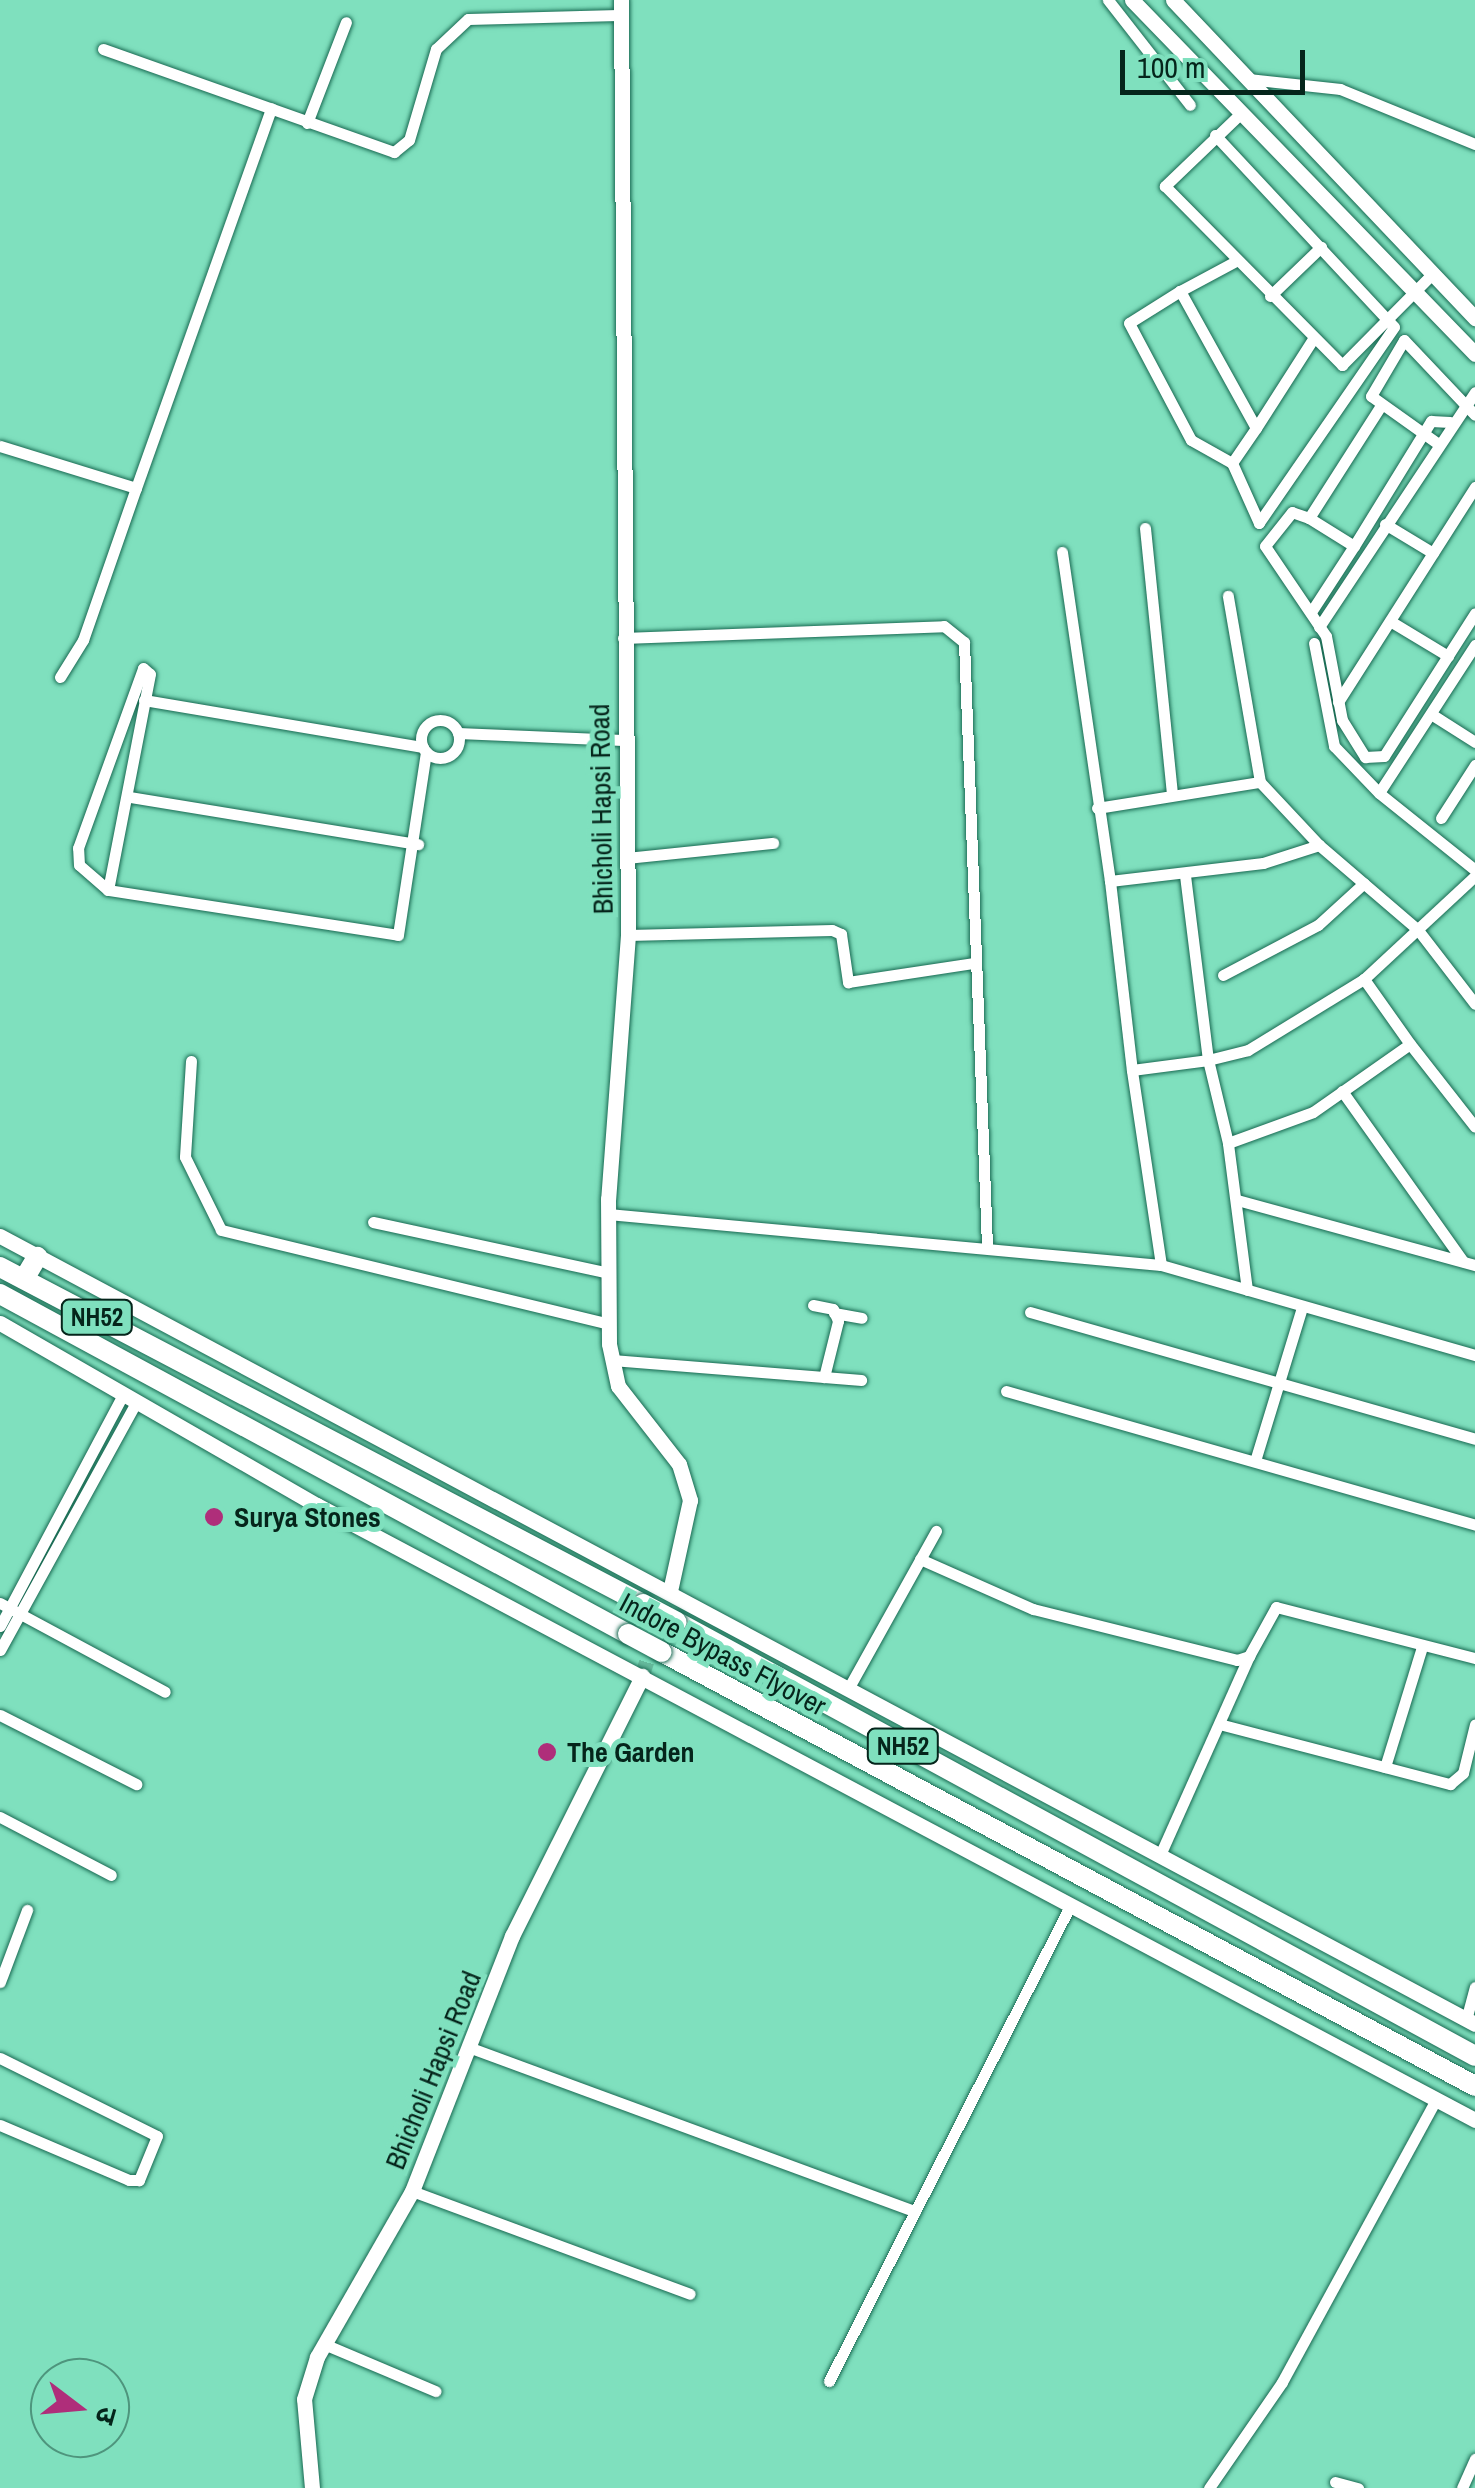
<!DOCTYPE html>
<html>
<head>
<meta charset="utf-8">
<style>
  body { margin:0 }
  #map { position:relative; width:1475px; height:2488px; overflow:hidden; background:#7fe0be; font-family:"Archivo Narrow","Noto Sans Devanagari",sans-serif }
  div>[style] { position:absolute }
  .tertiary-tunnel>* { height:15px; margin-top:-7.5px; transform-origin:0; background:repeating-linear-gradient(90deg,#67bb9d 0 15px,transparent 0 23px) }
  .roads { filter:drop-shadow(0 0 2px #196952) drop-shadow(0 0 2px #196952) }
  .minor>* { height:11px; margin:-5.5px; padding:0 5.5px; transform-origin:5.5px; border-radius:5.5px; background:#fff }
  .minor>.ring { margin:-5.5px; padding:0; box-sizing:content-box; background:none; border:11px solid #fff; border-radius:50% }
  .tertiary>* { height:15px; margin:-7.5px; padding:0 7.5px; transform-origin:7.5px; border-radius:7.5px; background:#fff }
  .trunk>* { height:20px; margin:-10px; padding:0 10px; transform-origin:10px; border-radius:10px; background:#fff }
  .bridges { filter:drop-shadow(0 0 2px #196952) drop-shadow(0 0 2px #196952) }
  .trunk-bridge>* { height:20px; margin:-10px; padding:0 10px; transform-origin:10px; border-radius:10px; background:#fff }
  .dots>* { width:28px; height:28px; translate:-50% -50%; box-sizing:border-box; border:5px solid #7fe0be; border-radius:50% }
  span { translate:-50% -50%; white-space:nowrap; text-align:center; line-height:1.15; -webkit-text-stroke:10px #7fe0be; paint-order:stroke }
  .shield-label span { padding:2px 8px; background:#7fe0be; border:2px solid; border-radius:8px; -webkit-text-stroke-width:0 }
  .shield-label { font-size:25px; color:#05251b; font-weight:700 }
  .street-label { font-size:28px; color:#05251b }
  .poi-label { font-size:28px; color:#05251b; font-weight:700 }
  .left { translate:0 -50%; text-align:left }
  .north { position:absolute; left:30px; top:2358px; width:100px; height:100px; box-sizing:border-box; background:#7fe0be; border:2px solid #4e957d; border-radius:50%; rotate:106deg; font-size:28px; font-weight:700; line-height:40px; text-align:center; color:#05251b }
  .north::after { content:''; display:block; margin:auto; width:35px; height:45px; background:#af2e7a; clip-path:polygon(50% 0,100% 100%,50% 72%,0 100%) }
  .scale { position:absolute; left:1120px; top:50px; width:185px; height:45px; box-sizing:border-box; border:5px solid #05251b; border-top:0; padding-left:12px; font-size:30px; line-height:35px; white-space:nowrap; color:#05251b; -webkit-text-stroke:8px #7fe0be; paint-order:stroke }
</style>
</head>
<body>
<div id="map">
  <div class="tertiary-tunnel">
    <div style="left:642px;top:1676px;width:76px;rotate:-72.3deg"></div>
  </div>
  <div class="roads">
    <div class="minor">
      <div style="left:1108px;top:0;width:133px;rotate:52deg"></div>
      <div style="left:103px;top:49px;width:309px;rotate:19.5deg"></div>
      <div style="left:394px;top:152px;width:19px;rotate:-39deg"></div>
      <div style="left:409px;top:140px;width:95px;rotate:-73.5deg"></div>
      <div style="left:436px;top:49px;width:44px;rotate:-43.2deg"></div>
      <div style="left:468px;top:19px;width:150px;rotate:-1.5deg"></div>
      <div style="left:1248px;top:79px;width:93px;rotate:6.2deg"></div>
      <div style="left:1340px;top:89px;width:146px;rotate:22.2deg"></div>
      <div style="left:1239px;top:115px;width:103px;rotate:136.2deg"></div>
      <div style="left:1165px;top:186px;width:252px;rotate:45.3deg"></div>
      <div style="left:1342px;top:365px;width:128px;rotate:-45.3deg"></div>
      <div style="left:307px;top:123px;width:108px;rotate:-68.9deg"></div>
      <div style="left:1215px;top:135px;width:262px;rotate:47deg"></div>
      <div style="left:1394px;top:327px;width:238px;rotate:124.6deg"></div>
      <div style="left:1259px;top:523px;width:66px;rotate:-114.2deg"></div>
      <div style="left:1232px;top:463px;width:42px;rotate:-55.6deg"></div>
      <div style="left:1256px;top:428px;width:157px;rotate:-119deg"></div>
      <div style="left:1180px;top:291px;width:64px;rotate:-28.2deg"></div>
      <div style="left:1180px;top:291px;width:60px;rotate:147.9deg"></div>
      <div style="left:1129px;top:323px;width:132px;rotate:62.1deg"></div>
      <div style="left:1191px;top:440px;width:47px;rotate:29.3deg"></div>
      <div style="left:1270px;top:296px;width:71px;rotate:-43.9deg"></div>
      <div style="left:1256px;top:428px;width:106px;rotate:-57.4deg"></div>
      <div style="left:1437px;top:443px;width:81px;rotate:-144.5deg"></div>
      <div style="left:1371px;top:396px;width:65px;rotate:-59.5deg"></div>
      <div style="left:1404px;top:340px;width:103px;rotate:46.6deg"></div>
      <div style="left:0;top:446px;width:142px;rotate:17.2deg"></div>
      <div style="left:136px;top:488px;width:403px;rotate:-70.4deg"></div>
      <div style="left:1309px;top:518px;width:18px;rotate:-161deg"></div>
      <div style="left:1292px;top:512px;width:43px;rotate:128.5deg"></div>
      <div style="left:1265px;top:546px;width:109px;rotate:55.9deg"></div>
      <div style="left:1326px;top:636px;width:86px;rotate:79.2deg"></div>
      <div style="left:1342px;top:720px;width:44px;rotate:58.1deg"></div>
      <div style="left:1365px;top:757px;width:19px;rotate:-3deg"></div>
      <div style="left:1384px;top:756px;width:169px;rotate:-57.5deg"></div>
      <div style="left:1385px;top:524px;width:56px;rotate:31.1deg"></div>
      <div style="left:1145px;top:528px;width:267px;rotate:84.2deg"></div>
      <div style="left:1354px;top:546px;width:147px;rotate:-58.4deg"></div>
      <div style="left:1431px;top:421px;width:19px;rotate:3deg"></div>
      <div style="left:1062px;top:552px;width:332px;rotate:81.7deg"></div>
      <div style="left:1110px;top:881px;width:154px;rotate:-6.7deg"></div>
      <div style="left:1263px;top:863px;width:59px;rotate:-17.8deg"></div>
      <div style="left:1319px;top:845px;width:130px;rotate:40.6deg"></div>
      <div style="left:1418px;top:930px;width:93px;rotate:52.4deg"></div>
      <div style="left:1311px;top:612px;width:79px;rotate:-56.9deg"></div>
      <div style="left:1354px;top:546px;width:53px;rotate:-148.1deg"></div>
      <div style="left:1309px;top:518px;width:132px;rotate:-57.4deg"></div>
      <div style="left:1390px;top:621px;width:68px;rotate:31.1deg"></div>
      <div style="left:1319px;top:627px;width:282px;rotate:-56.4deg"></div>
      <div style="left:623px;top:638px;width:321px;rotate:-2.1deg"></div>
      <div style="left:944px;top:626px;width:26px;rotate:39deg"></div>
      <div style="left:964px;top:642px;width:605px;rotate:87.82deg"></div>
      <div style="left:1314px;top:643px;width:105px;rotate:79deg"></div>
      <div style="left:1334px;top:746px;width:65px;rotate:46.2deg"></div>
      <div style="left:1475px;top:645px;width:176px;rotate:123deg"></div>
      <div style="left:1379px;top:793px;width:123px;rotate:38.7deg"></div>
      <div style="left:60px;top:677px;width:44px;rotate:-58.1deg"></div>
      <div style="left:83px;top:640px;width:161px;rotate:-70.8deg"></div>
      <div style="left:144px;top:700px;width:283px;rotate:9.6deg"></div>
      <div style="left:1338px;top:702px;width:255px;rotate:-57.5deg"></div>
      <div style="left:1431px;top:714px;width:52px;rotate:32.5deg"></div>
      <div class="ring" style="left:421px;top:720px;width:27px;height:27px"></div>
      <div style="left:458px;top:733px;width:165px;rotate:2.4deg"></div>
      <div style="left:1260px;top:782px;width:86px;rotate:46.9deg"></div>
      <div style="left:130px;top:797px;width:292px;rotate:9.3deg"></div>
      <div style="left:1097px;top:808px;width:165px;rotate:-9.1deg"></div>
      <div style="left:1260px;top:782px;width:189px;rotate:-99.8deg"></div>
      <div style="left:1441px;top:818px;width:63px;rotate:-57.3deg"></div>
      <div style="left:627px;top:858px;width:147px;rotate:-5.9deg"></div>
      <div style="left:1110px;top:881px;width:190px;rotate:83.4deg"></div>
      <div style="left:108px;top:890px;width:38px;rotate:-139deg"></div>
      <div style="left:79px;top:865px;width:17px;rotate:-93deg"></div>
      <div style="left:78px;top:848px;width:191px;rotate:-70.1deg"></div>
      <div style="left:143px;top:668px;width:9px;rotate:41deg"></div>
      <div style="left:150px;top:674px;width:220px;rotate:101deg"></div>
      <div style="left:108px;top:890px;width:293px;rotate:8.8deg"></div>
      <div style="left:398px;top:935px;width:185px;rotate:-81.3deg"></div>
      <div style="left:628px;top:935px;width:204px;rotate:-1.4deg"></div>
      <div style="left:832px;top:930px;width:10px;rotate:24deg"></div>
      <div style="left:841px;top:934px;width:49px;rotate:81.7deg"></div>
      <div style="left:848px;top:982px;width:126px;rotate:-8.6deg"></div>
      <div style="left:1223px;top:975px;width:107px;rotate:-27.8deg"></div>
      <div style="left:1318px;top:925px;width:62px;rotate:-42.4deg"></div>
      <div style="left:1410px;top:1044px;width:105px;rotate:51.9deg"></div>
      <div style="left:191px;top:1061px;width:96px;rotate:93.6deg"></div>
      <div style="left:185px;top:1157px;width:81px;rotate:63.7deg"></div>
      <div style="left:221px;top:1230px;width:400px;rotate:13.6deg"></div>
      <div style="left:1342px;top:1091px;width:209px;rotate:54.6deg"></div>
      <div style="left:1228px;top:1143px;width:85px;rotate:-103.5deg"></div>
      <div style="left:1208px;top:1060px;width:41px;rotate:-14deg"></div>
      <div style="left:1248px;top:1050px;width:136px;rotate:-31.5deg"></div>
      <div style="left:1237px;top:1200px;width:247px;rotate:15.3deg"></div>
      <div style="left:608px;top:1214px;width:555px;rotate:5.27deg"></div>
      <div style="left:1161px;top:1265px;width:327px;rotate:16deg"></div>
      <div style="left:373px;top:1222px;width:241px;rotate:12.2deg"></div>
      <div style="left:1161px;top:1265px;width:197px;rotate:-98.5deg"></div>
      <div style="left:1132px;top:1070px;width:77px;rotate:-7.5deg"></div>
      <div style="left:1208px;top:1060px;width:186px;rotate:-97.1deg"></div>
      <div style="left:1247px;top:1290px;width:148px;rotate:-97.4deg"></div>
      <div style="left:1228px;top:1143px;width:90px;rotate:-20deg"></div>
      <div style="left:1313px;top:1112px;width:118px;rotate:-35deg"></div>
      <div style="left:1410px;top:1044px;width:80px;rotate:-125.3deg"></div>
      <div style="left:1364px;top:979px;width:151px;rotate:-42.9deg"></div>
      <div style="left:813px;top:1305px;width:20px;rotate:11deg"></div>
      <div style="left:833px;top:1309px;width:13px;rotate:67deg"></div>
      <div style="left:838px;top:1321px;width:58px;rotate:104deg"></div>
      <div style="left:1030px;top:1312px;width:463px;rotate:15.9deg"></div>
      <div style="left:834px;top:1313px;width:28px;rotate:10deg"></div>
      <div style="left:612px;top:1360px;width:250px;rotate:4.6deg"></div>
      <div style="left:1006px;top:1391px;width:488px;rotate:15.9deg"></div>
      <div style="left:1255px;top:1461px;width:161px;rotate:-73deg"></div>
      <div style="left:920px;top:1559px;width:124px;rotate:23.9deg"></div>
      <div style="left:1033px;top:1609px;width:210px;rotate:14deg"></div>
      <div style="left:1237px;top:1660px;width:13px;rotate:-18deg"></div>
      <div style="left:1249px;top:1656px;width:56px;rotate:-61.1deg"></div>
      <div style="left:1276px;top:1607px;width:205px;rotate:14.4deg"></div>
      <div style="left:0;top:1603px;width:187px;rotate:28.3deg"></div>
      <div style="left:0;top:1626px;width:262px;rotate:-62deg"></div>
      <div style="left:0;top:1650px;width:282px;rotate:-61.2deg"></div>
      <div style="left:848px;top:1689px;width:181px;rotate:-60.9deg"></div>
      <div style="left:0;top:1715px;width:153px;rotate:26.9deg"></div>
      <div style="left:1223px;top:1725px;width:235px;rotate:14.6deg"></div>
      <div style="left:1450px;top:1784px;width:17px;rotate:-40deg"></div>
      <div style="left:1463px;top:1773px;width:50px;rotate:-76.2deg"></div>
      <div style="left:1385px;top:1767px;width:126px;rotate:-72.9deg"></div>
      <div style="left:0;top:1817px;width:125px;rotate:27.6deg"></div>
      <div style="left:1160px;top:1855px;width:218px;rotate:-65.9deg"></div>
      <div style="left:0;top:1982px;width:77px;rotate:-69.4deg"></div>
      <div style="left:1466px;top:2020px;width:34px;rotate:-75deg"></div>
      <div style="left:471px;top:2048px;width:473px;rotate:20.2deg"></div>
      <div style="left:0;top:2058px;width:175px;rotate:26.4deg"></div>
      <div style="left:157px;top:2136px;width:48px;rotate:112.2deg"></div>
      <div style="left:139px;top:2180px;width:10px;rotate:180deg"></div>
      <div style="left:129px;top:2180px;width:140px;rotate:-156.9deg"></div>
      <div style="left:412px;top:2191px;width:296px;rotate:20.3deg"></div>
      <div style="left:324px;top:2344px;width:121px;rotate:22.9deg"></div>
      <div style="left:829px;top:2381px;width:535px;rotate:-63.1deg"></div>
      <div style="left:1335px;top:2482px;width:24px;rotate:15deg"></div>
      <div style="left:1209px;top:2488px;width:129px;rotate:-55.4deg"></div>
      <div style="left:1282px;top:2382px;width:321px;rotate:-61.4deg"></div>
      <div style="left:1462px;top:2488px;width:32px;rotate:-66deg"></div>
    </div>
    <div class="tertiary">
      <div style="left:621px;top:0;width:935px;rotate:89.57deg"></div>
      <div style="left:628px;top:935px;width:265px;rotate:94.3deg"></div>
      <div style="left:608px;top:1199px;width:145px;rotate:89.6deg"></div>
      <div style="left:609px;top:1344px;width:43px;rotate:77.9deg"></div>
      <div style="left:618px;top:1386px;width:99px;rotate:52deg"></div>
      <div style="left:679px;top:1464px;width:38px;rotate:73deg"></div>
      <div style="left:690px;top:1500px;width:93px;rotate:102.4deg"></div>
      <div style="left:1132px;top:0;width:493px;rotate:45.9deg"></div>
      <div style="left:1173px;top:0;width:439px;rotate:46.5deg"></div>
      <div style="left:0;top:1236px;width:1672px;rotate:28.11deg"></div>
      <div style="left:0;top:1323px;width:366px;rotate:29.9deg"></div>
      <div style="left:317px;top:1505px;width:1311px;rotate:27.97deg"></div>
      <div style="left:312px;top:2488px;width:89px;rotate:-95.1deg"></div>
      <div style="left:304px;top:2399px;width:44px;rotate:-72.8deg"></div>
      <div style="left:317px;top:2357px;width:191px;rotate:-60.2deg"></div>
      <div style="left:412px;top:2191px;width:274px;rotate:-68.6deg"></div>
      <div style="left:512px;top:1936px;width:291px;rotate:-63.4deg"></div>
    </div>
    <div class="trunk">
      <div style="left:0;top:1267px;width:726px;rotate:27.66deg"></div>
      <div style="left:24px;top:1279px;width:26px;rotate:-59deg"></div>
      <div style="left:0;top:1294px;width:714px;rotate:28.43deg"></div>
      <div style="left:677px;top:1622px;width:908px;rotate:28.54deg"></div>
      <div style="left:662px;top:1652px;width:922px;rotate:28.09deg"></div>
    </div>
  </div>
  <div class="bridges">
    <div class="trunk-bridge">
      <div style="left:643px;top:1604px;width:38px;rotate:28deg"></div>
      <div style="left:628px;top:1634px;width:38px;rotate:28deg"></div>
    </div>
  </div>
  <div class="dots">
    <div style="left:214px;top:1517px;background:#af2e7a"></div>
    <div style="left:547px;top:1752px;background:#af2e7a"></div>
  </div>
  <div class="shield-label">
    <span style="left:97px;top:1317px">NH52</span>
    <span style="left:903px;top:1746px">NH52</span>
  </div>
  <div class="street-label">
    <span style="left:601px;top:809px;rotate:-91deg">Bhicholi Hapsi Road</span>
    <span style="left:723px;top:1654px;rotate:28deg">Indore Bypass Flyover</span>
    <span style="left:433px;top:2070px;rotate:-68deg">Bhicholi Hapsi Road</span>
  </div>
  <div class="poi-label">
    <span class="left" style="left:234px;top:1517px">Surya Stones</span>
    <span class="left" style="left:567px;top:1752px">The Garden</span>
  </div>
  <div class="north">उ</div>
  <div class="scale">100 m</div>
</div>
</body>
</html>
